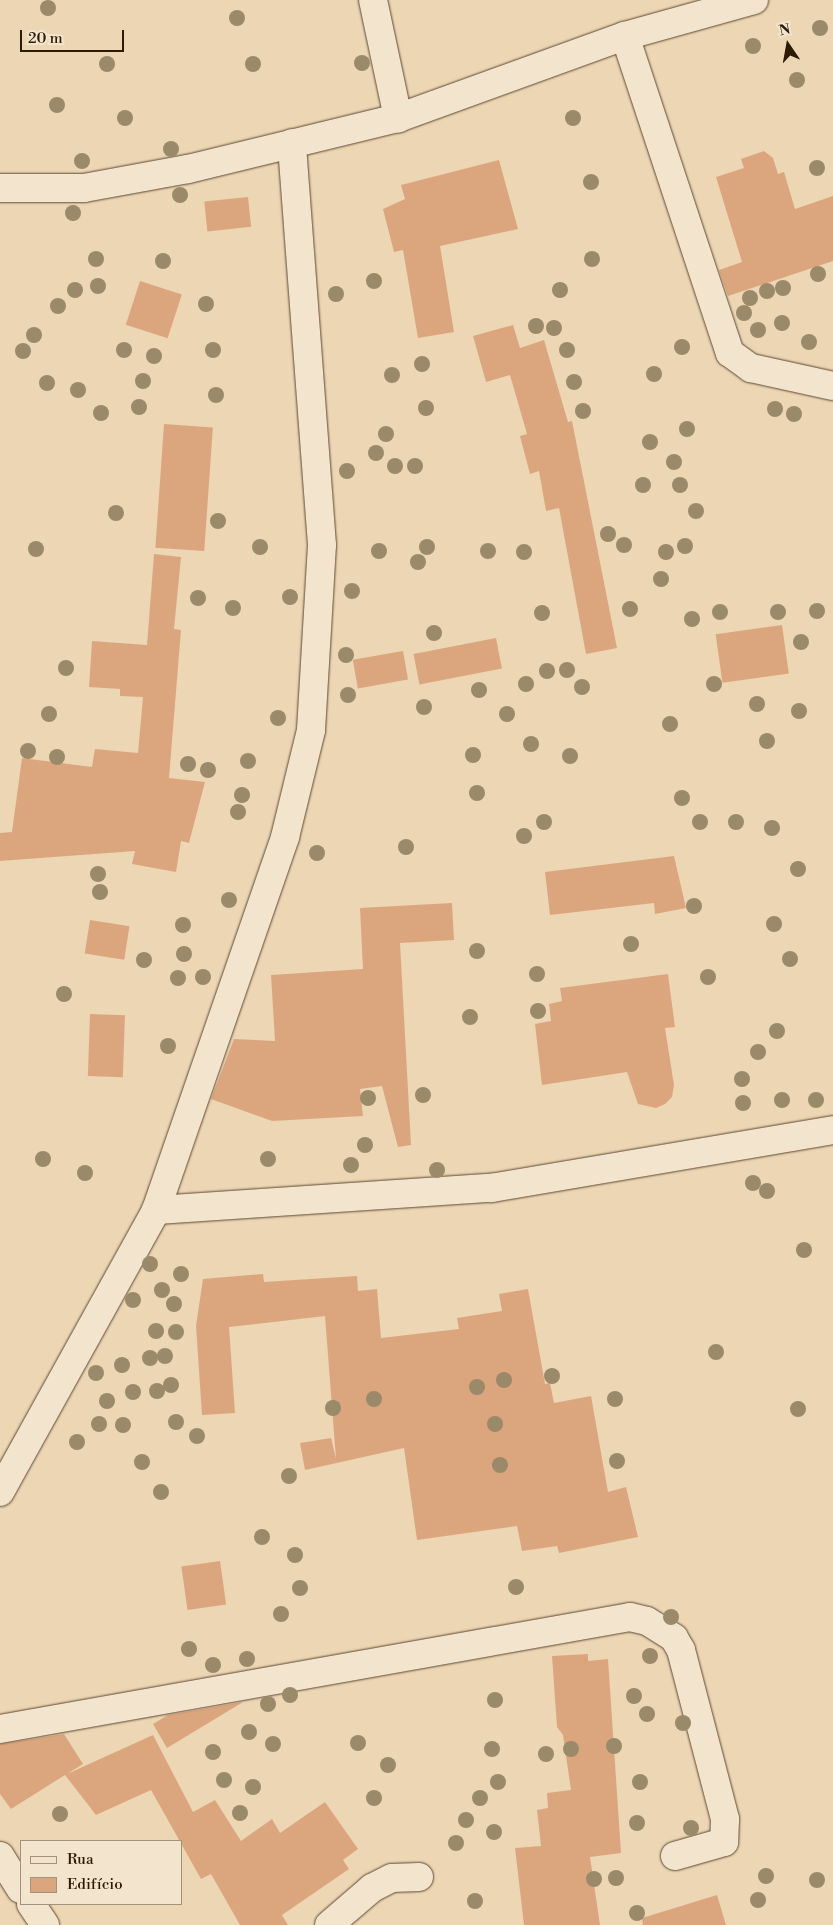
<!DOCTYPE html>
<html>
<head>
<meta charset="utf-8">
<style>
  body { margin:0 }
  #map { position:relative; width:833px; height:1925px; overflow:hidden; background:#edd6b4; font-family:"Libre Bodoni",serif }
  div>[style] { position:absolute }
  .building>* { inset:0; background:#dba67e; transform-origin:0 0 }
  .roads { filter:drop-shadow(0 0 1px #5c4931) drop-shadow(0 0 1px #5c4931) }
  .street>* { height:28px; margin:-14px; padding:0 14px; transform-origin:14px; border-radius:14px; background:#f3e4ce }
  .secondary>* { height:28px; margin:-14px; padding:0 14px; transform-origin:14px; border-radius:14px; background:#f3e4ce }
  .trees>* { width:16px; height:16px; margin:-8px; border-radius:50%; background:#9a8a6a }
  span { translate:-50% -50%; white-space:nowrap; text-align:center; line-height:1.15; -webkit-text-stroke:4.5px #f3e4ce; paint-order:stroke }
  .legend { position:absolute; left:20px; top:1840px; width:162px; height:65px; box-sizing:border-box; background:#f3e4ce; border:1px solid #a3937e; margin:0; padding:6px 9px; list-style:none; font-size:15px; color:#2c1a05 }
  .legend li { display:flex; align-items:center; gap:10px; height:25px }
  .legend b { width:25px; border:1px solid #a3937e }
  .north { position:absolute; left:763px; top:20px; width:50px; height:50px; -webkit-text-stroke:4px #f3e4ce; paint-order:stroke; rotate:348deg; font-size:14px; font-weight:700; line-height:20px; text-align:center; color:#2c1a05 }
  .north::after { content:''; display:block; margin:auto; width:18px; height:22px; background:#2c1a05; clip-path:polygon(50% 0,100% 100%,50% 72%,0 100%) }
  .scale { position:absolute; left:20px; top:30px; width:104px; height:22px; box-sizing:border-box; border:2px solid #2c1a05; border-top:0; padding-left:6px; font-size:15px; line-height:18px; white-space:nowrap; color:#2c1a05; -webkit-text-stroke:4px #f3e4ce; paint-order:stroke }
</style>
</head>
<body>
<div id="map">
  <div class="building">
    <div style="clip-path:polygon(764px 151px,773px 158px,778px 174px,784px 172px,795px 209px,833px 196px,833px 261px,728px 296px,719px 270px,742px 262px,716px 177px,744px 168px,741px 159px)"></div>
    <div style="clip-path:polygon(499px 160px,518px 229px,440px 246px,454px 332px,418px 338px,403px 250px,394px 252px,383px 209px,405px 199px,401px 185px)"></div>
    <div style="left:248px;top:197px;width:30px;height:44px;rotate:84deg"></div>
    <div style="left:140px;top:281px;width:44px;height:46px;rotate:18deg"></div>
    <div style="clip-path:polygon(513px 325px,520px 348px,544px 340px,568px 422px,572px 421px,617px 648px,586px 654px,559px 508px,546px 511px,539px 471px,530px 474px,520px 436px,527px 434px,510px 375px,486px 382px,473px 336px)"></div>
    <div style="left:164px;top:424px;width:49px;height:124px;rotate:4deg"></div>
    <div style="clip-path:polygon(154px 554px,181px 557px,174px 629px,181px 630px,169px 778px,205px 782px,189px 843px,181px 841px,176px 872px,132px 864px,135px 851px,0 861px,0 833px,12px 832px,22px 758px,92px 767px,95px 749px,138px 753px,143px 697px,120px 696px,120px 689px,89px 687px,92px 641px,147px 645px)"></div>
    <div style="left:782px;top:625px;width:49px;height:67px;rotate:82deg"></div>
    <div style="left:496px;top:638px;width:31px;height:84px;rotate:79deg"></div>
    <div style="left:403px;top:651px;width:29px;height:51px;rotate:80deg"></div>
    <div style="clip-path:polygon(674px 856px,686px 908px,655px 914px,654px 903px,550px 915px,545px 872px)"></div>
    <div style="clip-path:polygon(452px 903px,454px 940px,400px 943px,411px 1145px,398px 1147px,382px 1086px,360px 1089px,363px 1116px,272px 1121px,211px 1099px,234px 1039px,275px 1041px,271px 975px,363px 969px,360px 908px)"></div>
    <div style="left:90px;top:920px;width:40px;height:34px;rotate:9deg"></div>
    <div style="clip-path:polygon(668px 974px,675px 1027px,665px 1028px,674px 1085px,672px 1097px,665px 1104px,656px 1108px,638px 1104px,627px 1072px,542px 1085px,535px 1024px,551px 1021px,549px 1004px,562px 1001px,560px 988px)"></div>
    <div style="left:90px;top:1014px;width:35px;height:62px;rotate:2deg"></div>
    <div style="clip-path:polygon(263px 1274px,264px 1282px,357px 1276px,358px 1291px,377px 1289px,381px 1338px,459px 1329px,457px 1318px,502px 1311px,499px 1294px,528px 1289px,545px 1384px,550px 1383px,554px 1403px,591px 1396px,608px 1492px,626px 1487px,638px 1537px,559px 1553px,557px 1546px,522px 1551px,517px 1526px,417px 1540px,404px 1448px,305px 1470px,300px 1443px,331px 1438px,336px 1459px,325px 1316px,229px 1327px,235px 1413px,202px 1415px,196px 1326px,203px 1279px)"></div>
    <div style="left:220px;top:1561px;width:44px;height:39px;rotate:82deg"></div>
    <div style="clip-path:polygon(588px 1654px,588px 1661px,608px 1659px,621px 1853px,590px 1857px,600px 1925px,524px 1925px,515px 1848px,541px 1846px,537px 1810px,548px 1808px,547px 1793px,571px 1790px,563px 1735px,557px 1727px,552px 1656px)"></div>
    <div style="clip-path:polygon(243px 1702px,167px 1748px,153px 1724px,168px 1715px)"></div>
    <div style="clip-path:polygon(64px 1734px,83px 1764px,67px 1774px,153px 1735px,193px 1812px,215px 1800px,241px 1841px,272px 1819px,280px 1833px,325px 1802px,358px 1849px,343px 1860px,349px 1869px,282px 1915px,288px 1925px,240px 1925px,211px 1874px,201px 1879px,151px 1790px,96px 1815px,65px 1775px,11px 1809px,0 1794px,0 1744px)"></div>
    <div style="clip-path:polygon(717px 1895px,726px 1925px,643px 1925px,642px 1918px)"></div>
  </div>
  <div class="roads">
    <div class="street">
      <div style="left:373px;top:0;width:121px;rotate:78deg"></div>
      <div style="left:625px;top:36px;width:334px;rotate:71.7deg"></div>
      <div style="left:730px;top:353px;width:26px;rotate:36deg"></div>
      <div style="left:751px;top:368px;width:84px;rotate:12.4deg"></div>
      <div style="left:0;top:188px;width:84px"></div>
      <div style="left:84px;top:188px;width:106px;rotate:-10.4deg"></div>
      <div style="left:188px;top:169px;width:216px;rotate:-13.7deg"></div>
      <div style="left:398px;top:118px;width:241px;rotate:-19.9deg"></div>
      <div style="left:625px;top:36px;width:134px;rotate:-15.6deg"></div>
      <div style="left:156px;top:1210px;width:336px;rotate:-3.8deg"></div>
      <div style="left:491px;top:1188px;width:347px;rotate:-9.6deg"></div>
      <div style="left:0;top:1492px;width:322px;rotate:-61deg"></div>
      <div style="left:156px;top:1210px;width:395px;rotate:-70.9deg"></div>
      <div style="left:285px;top:837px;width:110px;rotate:-76.3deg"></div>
      <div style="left:311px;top:730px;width:185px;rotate:-86.6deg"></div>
      <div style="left:322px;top:545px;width:403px;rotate:-94.3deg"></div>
      <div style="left:0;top:1729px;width:640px;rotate:-10.08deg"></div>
      <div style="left:630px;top:1617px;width:17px;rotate:13deg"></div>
      <div style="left:647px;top:1621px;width:32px;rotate:32deg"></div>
      <div style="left:674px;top:1638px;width:14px;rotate:60deg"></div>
      <div style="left:681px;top:1650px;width:175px;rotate:75.4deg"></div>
      <div style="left:725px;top:1819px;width:23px;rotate:92deg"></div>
      <div style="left:724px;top:1842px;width:51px;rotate:164.1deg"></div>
      <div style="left:329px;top:1925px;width:57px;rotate:-40.7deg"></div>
      <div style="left:372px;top:1888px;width:22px;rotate:-27deg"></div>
      <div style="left:392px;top:1878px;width:27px;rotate:-2deg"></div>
    </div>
    <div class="secondary">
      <div style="left:0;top:1856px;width:39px;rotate:58deg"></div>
      <div style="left:31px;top:1904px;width:25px;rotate:56deg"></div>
    </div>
  </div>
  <div class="trees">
    <div style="left:48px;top:8px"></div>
    <div style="left:237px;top:18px"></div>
    <div style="left:820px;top:28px"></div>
    <div style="left:753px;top:46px"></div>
    <div style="left:362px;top:63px"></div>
    <div style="left:107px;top:64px"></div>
    <div style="left:253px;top:64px"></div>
    <div style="left:797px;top:80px"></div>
    <div style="left:57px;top:105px"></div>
    <div style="left:125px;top:118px"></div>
    <div style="left:573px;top:118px"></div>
    <div style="left:171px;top:149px"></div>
    <div style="left:82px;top:161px"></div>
    <div style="left:817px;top:168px"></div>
    <div style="left:591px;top:182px"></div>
    <div style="left:180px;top:195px"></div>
    <div style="left:73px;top:213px"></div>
    <div style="left:96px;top:259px"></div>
    <div style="left:592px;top:259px"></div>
    <div style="left:163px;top:261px"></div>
    <div style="left:818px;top:274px"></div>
    <div style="left:374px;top:281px"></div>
    <div style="left:98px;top:286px"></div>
    <div style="left:783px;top:288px"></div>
    <div style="left:75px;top:290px"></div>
    <div style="left:560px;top:290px"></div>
    <div style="left:767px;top:291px"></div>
    <div style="left:336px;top:294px"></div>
    <div style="left:750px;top:298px"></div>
    <div style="left:206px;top:304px"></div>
    <div style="left:58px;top:306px"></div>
    <div style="left:744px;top:313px"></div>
    <div style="left:782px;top:323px"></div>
    <div style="left:536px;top:326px"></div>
    <div style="left:554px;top:328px"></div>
    <div style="left:758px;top:330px"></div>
    <div style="left:34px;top:335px"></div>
    <div style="left:809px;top:342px"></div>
    <div style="left:682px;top:347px"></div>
    <div style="left:124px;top:350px"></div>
    <div style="left:213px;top:350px"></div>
    <div style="left:567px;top:350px"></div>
    <div style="left:23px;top:351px"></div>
    <div style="left:154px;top:356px"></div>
    <div style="left:422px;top:364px"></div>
    <div style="left:654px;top:374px"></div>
    <div style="left:392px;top:375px"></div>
    <div style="left:143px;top:381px"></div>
    <div style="left:574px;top:382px"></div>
    <div style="left:47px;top:383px"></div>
    <div style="left:78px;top:390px"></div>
    <div style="left:216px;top:395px"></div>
    <div style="left:139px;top:407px"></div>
    <div style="left:426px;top:408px"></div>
    <div style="left:775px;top:409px"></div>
    <div style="left:583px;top:411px"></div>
    <div style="left:101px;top:413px"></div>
    <div style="left:794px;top:414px"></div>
    <div style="left:687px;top:429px"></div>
    <div style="left:386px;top:434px"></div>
    <div style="left:650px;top:442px"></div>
    <div style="left:376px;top:453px"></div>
    <div style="left:674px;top:462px"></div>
    <div style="left:395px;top:466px"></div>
    <div style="left:415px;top:466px"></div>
    <div style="left:347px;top:471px"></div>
    <div style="left:643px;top:485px"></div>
    <div style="left:680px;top:485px"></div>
    <div style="left:696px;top:511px"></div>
    <div style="left:116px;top:513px"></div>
    <div style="left:218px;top:521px"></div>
    <div style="left:608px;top:534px"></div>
    <div style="left:624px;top:545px"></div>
    <div style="left:685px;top:546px"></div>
    <div style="left:260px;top:547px"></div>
    <div style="left:427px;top:547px"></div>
    <div style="left:36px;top:549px"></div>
    <div style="left:379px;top:551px"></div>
    <div style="left:488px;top:551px"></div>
    <div style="left:524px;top:552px"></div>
    <div style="left:666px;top:552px"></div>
    <div style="left:418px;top:562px"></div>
    <div style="left:661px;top:579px"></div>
    <div style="left:352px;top:591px"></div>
    <div style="left:290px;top:597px"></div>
    <div style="left:198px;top:598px"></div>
    <div style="left:233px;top:608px"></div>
    <div style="left:630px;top:609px"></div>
    <div style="left:817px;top:611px"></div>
    <div style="left:720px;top:612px"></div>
    <div style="left:778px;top:612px"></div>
    <div style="left:542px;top:613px"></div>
    <div style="left:692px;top:619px"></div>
    <div style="left:434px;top:633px"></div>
    <div style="left:801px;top:642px"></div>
    <div style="left:346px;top:655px"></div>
    <div style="left:66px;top:668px"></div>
    <div style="left:567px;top:670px"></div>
    <div style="left:547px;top:671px"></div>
    <div style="left:526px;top:684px"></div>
    <div style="left:714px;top:684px"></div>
    <div style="left:582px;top:687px"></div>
    <div style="left:479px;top:690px"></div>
    <div style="left:348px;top:695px"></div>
    <div style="left:757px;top:704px"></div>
    <div style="left:424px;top:707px"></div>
    <div style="left:799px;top:711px"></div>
    <div style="left:49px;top:714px"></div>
    <div style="left:507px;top:714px"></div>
    <div style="left:278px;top:718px"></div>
    <div style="left:670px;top:724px"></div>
    <div style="left:767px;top:741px"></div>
    <div style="left:531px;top:744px"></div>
    <div style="left:28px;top:751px"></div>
    <div style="left:473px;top:755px"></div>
    <div style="left:570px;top:756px"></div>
    <div style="left:57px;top:757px"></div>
    <div style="left:248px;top:761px"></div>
    <div style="left:188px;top:764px"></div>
    <div style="left:208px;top:770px"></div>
    <div style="left:477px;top:793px"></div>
    <div style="left:242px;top:795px"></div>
    <div style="left:682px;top:798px"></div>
    <div style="left:238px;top:812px"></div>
    <div style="left:544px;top:822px"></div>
    <div style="left:700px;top:822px"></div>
    <div style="left:736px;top:822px"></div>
    <div style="left:772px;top:828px"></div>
    <div style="left:524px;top:836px"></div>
    <div style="left:406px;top:847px"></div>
    <div style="left:317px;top:853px"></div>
    <div style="left:798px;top:869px"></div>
    <div style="left:98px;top:874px"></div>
    <div style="left:100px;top:892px"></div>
    <div style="left:229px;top:900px"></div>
    <div style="left:694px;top:906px"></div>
    <div style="left:774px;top:924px"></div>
    <div style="left:183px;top:925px"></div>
    <div style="left:631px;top:944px"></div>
    <div style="left:477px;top:951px"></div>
    <div style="left:184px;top:954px"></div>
    <div style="left:790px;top:959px"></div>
    <div style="left:144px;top:960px"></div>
    <div style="left:537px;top:974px"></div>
    <div style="left:203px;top:977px"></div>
    <div style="left:708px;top:977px"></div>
    <div style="left:178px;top:978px"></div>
    <div style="left:64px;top:994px"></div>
    <div style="left:538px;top:1011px"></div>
    <div style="left:470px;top:1017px"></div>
    <div style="left:777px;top:1031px"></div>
    <div style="left:168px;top:1046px"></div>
    <div style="left:758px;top:1052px"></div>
    <div style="left:742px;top:1079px"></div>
    <div style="left:423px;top:1095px"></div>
    <div style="left:368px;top:1098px"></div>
    <div style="left:782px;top:1100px"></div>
    <div style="left:816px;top:1100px"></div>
    <div style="left:743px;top:1103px"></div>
    <div style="left:365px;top:1145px"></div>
    <div style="left:43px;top:1159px"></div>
    <div style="left:268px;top:1159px"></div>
    <div style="left:351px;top:1165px"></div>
    <div style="left:437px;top:1170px"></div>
    <div style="left:85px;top:1173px"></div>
    <div style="left:753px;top:1183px"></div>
    <div style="left:767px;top:1191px"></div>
    <div style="left:804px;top:1250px"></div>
    <div style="left:150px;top:1264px"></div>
    <div style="left:181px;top:1274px"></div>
    <div style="left:162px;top:1290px"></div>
    <div style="left:133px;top:1300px"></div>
    <div style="left:174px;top:1304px"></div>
    <div style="left:156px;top:1331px"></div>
    <div style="left:176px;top:1332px"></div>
    <div style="left:716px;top:1352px"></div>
    <div style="left:165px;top:1356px"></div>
    <div style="left:150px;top:1358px"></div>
    <div style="left:122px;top:1365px"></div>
    <div style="left:96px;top:1373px"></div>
    <div style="left:552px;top:1376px"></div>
    <div style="left:504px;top:1380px"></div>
    <div style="left:171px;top:1385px"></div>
    <div style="left:477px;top:1387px"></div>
    <div style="left:157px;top:1391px"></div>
    <div style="left:133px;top:1392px"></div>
    <div style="left:374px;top:1399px"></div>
    <div style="left:615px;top:1399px"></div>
    <div style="left:107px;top:1401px"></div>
    <div style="left:333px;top:1408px"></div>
    <div style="left:798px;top:1409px"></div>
    <div style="left:176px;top:1422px"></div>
    <div style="left:99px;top:1424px"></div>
    <div style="left:495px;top:1424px"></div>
    <div style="left:123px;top:1425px"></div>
    <div style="left:197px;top:1436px"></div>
    <div style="left:77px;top:1442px"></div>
    <div style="left:617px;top:1461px"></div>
    <div style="left:142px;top:1462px"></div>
    <div style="left:500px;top:1465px"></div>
    <div style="left:289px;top:1476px"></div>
    <div style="left:161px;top:1492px"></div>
    <div style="left:262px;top:1537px"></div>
    <div style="left:295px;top:1555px"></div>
    <div style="left:516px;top:1587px"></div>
    <div style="left:300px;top:1588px"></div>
    <div style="left:281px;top:1614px"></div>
    <div style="left:671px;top:1617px"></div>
    <div style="left:189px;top:1649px"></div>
    <div style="left:650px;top:1656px"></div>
    <div style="left:247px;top:1659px"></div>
    <div style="left:213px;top:1665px"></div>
    <div style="left:290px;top:1695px"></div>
    <div style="left:634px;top:1696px"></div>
    <div style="left:495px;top:1700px"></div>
    <div style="left:268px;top:1704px"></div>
    <div style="left:647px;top:1714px"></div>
    <div style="left:683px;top:1723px"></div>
    <div style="left:249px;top:1732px"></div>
    <div style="left:358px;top:1743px"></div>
    <div style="left:273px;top:1744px"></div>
    <div style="left:614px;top:1746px"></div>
    <div style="left:492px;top:1749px"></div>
    <div style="left:571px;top:1749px"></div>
    <div style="left:213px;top:1752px"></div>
    <div style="left:546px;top:1754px"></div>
    <div style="left:388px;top:1765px"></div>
    <div style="left:224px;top:1780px"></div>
    <div style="left:498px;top:1782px"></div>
    <div style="left:640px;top:1782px"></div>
    <div style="left:253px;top:1787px"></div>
    <div style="left:374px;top:1798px"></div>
    <div style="left:480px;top:1798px"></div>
    <div style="left:240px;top:1813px"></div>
    <div style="left:60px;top:1814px"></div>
    <div style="left:466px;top:1820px"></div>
    <div style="left:637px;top:1823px"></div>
    <div style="left:691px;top:1828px"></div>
    <div style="left:494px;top:1832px"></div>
    <div style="left:456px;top:1843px"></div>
    <div style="left:766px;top:1876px"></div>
    <div style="left:616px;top:1878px"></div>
    <div style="left:594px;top:1879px"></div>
    <div style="left:817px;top:1880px"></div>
    <div style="left:758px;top:1900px"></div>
    <div style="left:475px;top:1901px"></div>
    <div style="left:637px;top:1913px"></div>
  </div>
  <ul class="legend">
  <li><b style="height:6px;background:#f3e4ce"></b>Rua</li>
  <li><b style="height:14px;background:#dba67e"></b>Edifício</li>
  </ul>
  <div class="north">N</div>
  <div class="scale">20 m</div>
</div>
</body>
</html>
